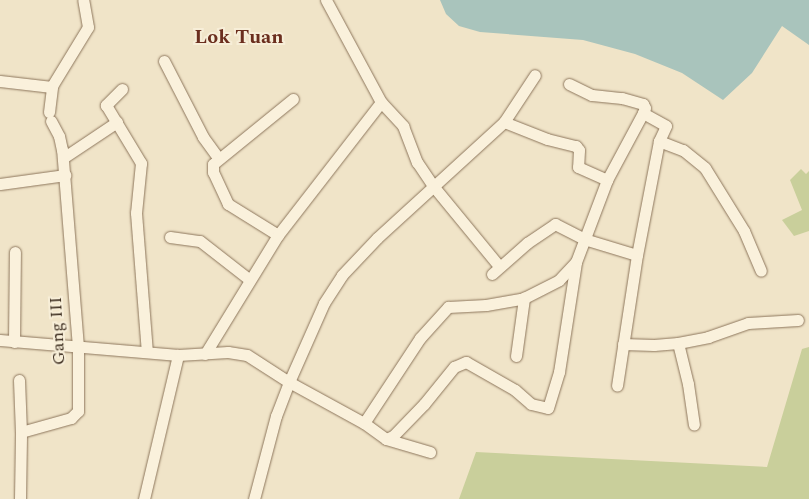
<!DOCTYPE html>
<html>
<head>
<meta charset="utf-8">
<style>
  body { margin:0 }
  #map { position:relative; width:809px; height:499px; overflow:hidden; background:#f0e4c8; font-family:Spectral,serif }
  div>[style] { position:absolute }
  .green>* { inset:0; background:#c9cf9b }
  .water>* { inset:0; background:#a9c4bc }
  .roads { filter:drop-shadow(0 0 1px #8d765c) drop-shadow(0 0 1px #8d765c) }
  .minor>* { height:11px; margin:-5.5px; padding:0 5.5px; transform-origin:5.5px; border-radius:5.5px; background:#faf1dc }
  span { translate:-50% -50%; white-space:nowrap; text-align:center; line-height:1.15; -webkit-text-stroke:4px #f7eed8; paint-order:stroke }
  .street-label { font-size:18px; color:#3d2e20 }
  .quarter-label { font-size:20px; color:#6b2e1e; font-weight:700 }
</style>
</head>
<body>
<div id="map">
  <div class="green">
    <div style="clip-path:polygon(801px 169px,806px 174px,809px 171px,809px 231px,794px 236px,782px 220px,802px 210px,790px 180px)"></div>
    <div style="clip-path:polygon(809px 347px,809px 499px,459px 499px,476px 452px,767px 467px,802px 349px)"></div>
  </div>
  <div class="water">
    <div style="clip-path:polygon(440px 0,809px 0,809px 45px,782px 26px,752px 73px,723px 100px,682px 73px,635px 54px,583px 40px,480px 32px,459px 26px,446px 14px)"></div>
  </div>
  <div class="roads">
    <div class="minor">
      <div style="left:326px;top:0;width:116px;rotate:61.7deg"></div>
      <div style="left:381px;top:102px;width:33px;rotate:47deg"></div>
      <div style="left:403px;top:126px;width:39px;rotate:69deg"></div>
      <div style="left:417px;top:162px;width:30px;rotate:56deg"></div>
      <div style="left:434px;top:187px;width:102px;rotate:50.6deg"></div>
      <div style="left:164px;top:61px;width:85px;rotate:62.8deg"></div>
      <div style="left:203px;top:137px;width:26px;rotate:54deg"></div>
      <div style="left:0;top:81px;width:52px;rotate:6.6deg"></div>
      <div style="left:569px;top:84px;width:25px;rotate:26deg"></div>
      <div style="left:592px;top:95px;width:30px;rotate:6deg"></div>
      <div style="left:622px;top:98px;width:22px;rotate:16deg"></div>
      <div style="left:643px;top:104px;width:4px;rotate:63deg"></div>
      <div style="left:645px;top:108px;width:5px;rotate:112deg"></div>
      <div style="left:122px;top:89px;width:23px;rotate:135deg"></div>
      <div style="left:106px;top:105px;width:68px;rotate:58.9deg"></div>
      <div style="left:141px;top:163px;width:50px;rotate:95.7deg"></div>
      <div style="left:136px;top:213px;width:139px;rotate:85.5deg"></div>
      <div style="left:49px;top:112px;width:26px;rotate:-83deg"></div>
      <div style="left:52px;top:86px;width:69px;rotate:-58.6deg"></div>
      <div style="left:88px;top:27px;width:27px;rotate:-100deg"></div>
      <div style="left:504px;top:122px;width:46px;rotate:21.6deg"></div>
      <div style="left:547px;top:139px;width:30px;rotate:14deg"></div>
      <div style="left:576px;top:146px;width:5px;rotate:53deg"></div>
      <div style="left:579px;top:150px;width:17px;rotate:93deg"></div>
      <div style="left:578px;top:167px;width:32px;rotate:24deg"></div>
      <div style="left:659px;top:141px;width:26px;rotate:21deg"></div>
      <div style="left:683px;top:150px;width:28px;rotate:39deg"></div>
      <div style="left:705px;top:168px;width:74px;rotate:58.2deg"></div>
      <div style="left:744px;top:231px;width:43px;rotate:67deg"></div>
      <div style="left:63px;top:158px;width:65px;rotate:-33.7deg"></div>
      <div style="left:0;top:184px;width:66px;rotate:-7.9deg"></div>
      <div style="left:278px;top:235px;width:59px;rotate:-148.2deg"></div>
      <div style="left:228px;top:204px;width:35px;rotate:-115deg"></div>
      <div style="left:213px;top:172px;width:8px;rotate:-90deg"></div>
      <div style="left:213px;top:164px;width:103px;rotate:-39.1deg"></div>
      <div style="left:170px;top:237px;width:30px;rotate:8deg"></div>
      <div style="left:200px;top:241px;width:63px;rotate:38deg"></div>
      <div style="left:492px;top:274px;width:47px;rotate:-41.5deg"></div>
      <div style="left:527px;top:243px;width:34px;rotate:-34deg"></div>
      <div style="left:555px;top:224px;width:33px;rotate:27deg"></div>
      <div style="left:584px;top:239px;width:55px;rotate:16.8deg"></div>
      <div style="left:0;top:340px;width:179px;rotate:4.8deg"></div>
      <div style="left:178px;top:355px;width:50px;rotate:-3.4deg"></div>
      <div style="left:228px;top:352px;width:19px;rotate:9deg"></div>
      <div style="left:247px;top:355px;width:50px;rotate:32.7deg"></div>
      <div style="left:289px;top:382px;width:85px;rotate:28.7deg"></div>
      <div style="left:364px;top:423px;width:27px;rotate:36deg"></div>
      <div style="left:386px;top:439px;width:8px;rotate:-23deg"></div>
      <div style="left:393px;top:436px;width:45px;rotate:-45.9deg"></div>
      <div style="left:424px;top:404px;width:48px;rotate:-51deg"></div>
      <div style="left:454px;top:367px;width:13px;rotate:-23deg"></div>
      <div style="left:466px;top:362px;width:56px;rotate:29.7deg"></div>
      <div style="left:515px;top:390px;width:21px;rotate:41deg"></div>
      <div style="left:531px;top:404px;width:17px;rotate:13deg"></div>
      <div style="left:548px;top:408px;width:38px;rotate:-73deg"></div>
      <div style="left:559px;top:372px;width:111px;rotate:-81.2deg"></div>
      <div style="left:576px;top:262px;width:88px;rotate:-69.3deg"></div>
      <div style="left:607px;top:180px;width:76px;rotate:-61.8deg"></div>
      <div style="left:643px;top:113px;width:26px;rotate:29deg"></div>
      <div style="left:666px;top:126px;width:17px;rotate:115deg"></div>
      <div style="left:659px;top:141px;width:116px;rotate:100.9deg"></div>
      <div style="left:637px;top:255px;width:132px;rotate:98.7deg"></div>
      <div style="left:14px;top:342px;width:90px;rotate:-89.4deg"></div>
      <div style="left:678px;top:343px;width:42px;rotate:76.3deg"></div>
      <div style="left:688px;top:384px;width:41px;rotate:81.7deg"></div>
      <div style="left:623px;top:344px;width:31px;rotate:2deg"></div>
      <div style="left:654px;top:345px;width:24px;rotate:-5deg"></div>
      <div style="left:678px;top:343px;width:31px;rotate:-11deg"></div>
      <div style="left:708px;top:337px;width:42px;rotate:-19.3deg"></div>
      <div style="left:748px;top:323px;width:50px;rotate:-3.4deg"></div>
      <div style="left:205px;top:354px;width:140px;rotate:-58.5deg"></div>
      <div style="left:278px;top:235px;width:168px;rotate:-52.2deg"></div>
      <div style="left:516px;top:356px;width:59px;rotate:-82.1deg"></div>
      <div style="left:19px;top:380px;width:52px;rotate:87.8deg"></div>
      <div style="left:364px;top:423px;width:102px;rotate:-56.6deg"></div>
      <div style="left:420px;top:338px;width:42px;rotate:-47.9deg"></div>
      <div style="left:448px;top:307px;width:38px;rotate:-3deg"></div>
      <div style="left:486px;top:305px;width:39px;rotate:-10deg"></div>
      <div style="left:524px;top:298px;width:39px;rotate:-27deg"></div>
      <div style="left:559px;top:280px;width:25px;rotate:-47deg"></div>
      <div style="left:386px;top:439px;width:46px;rotate:16.5deg"></div>
      <div style="left:20px;top:499px;width:67px;rotate:-89.1deg"></div>
      <div style="left:21px;top:432px;width:52px;rotate:-15.6deg"></div>
      <div style="left:71px;top:418px;width:10px;rotate:-45deg"></div>
      <div style="left:78px;top:411px;width:64px;rotate:-90deg"></div>
      <div style="left:78px;top:347px;width:198px;rotate:-94.6deg"></div>
      <div style="left:62px;top:150px;width:14px;rotate:-102deg"></div>
      <div style="left:59px;top:136px;width:17px;rotate:-118deg"></div>
      <div style="left:144px;top:499px;width:148px;rotate:-76.7deg"></div>
      <div style="left:254px;top:499px;width:86px;rotate:-75.2deg"></div>
      <div style="left:276px;top:416px;width:36px;rotate:-69deg"></div>
      <div style="left:289px;top:382px;width:86px;rotate:-66.1deg"></div>
      <div style="left:324px;top:303px;width:33px;rotate:-57deg"></div>
      <div style="left:342px;top:275px;width:51px;rotate:-46.6deg"></div>
      <div style="left:377px;top:238px;width:172px;rotate:-42.4deg"></div>
      <div style="left:504px;top:122px;width:56px;rotate:-56.6deg"></div>
    </div>
  </div>
  <div class="street-label">
    <span style="left:58px;top:331px;rotate:-93deg">Gang III</span>
  </div>
  <div class="quarter-label">
    <span style="left:239px;top:37px">Lok Tuan</span>
  </div>
</div>
</body>
</html>
